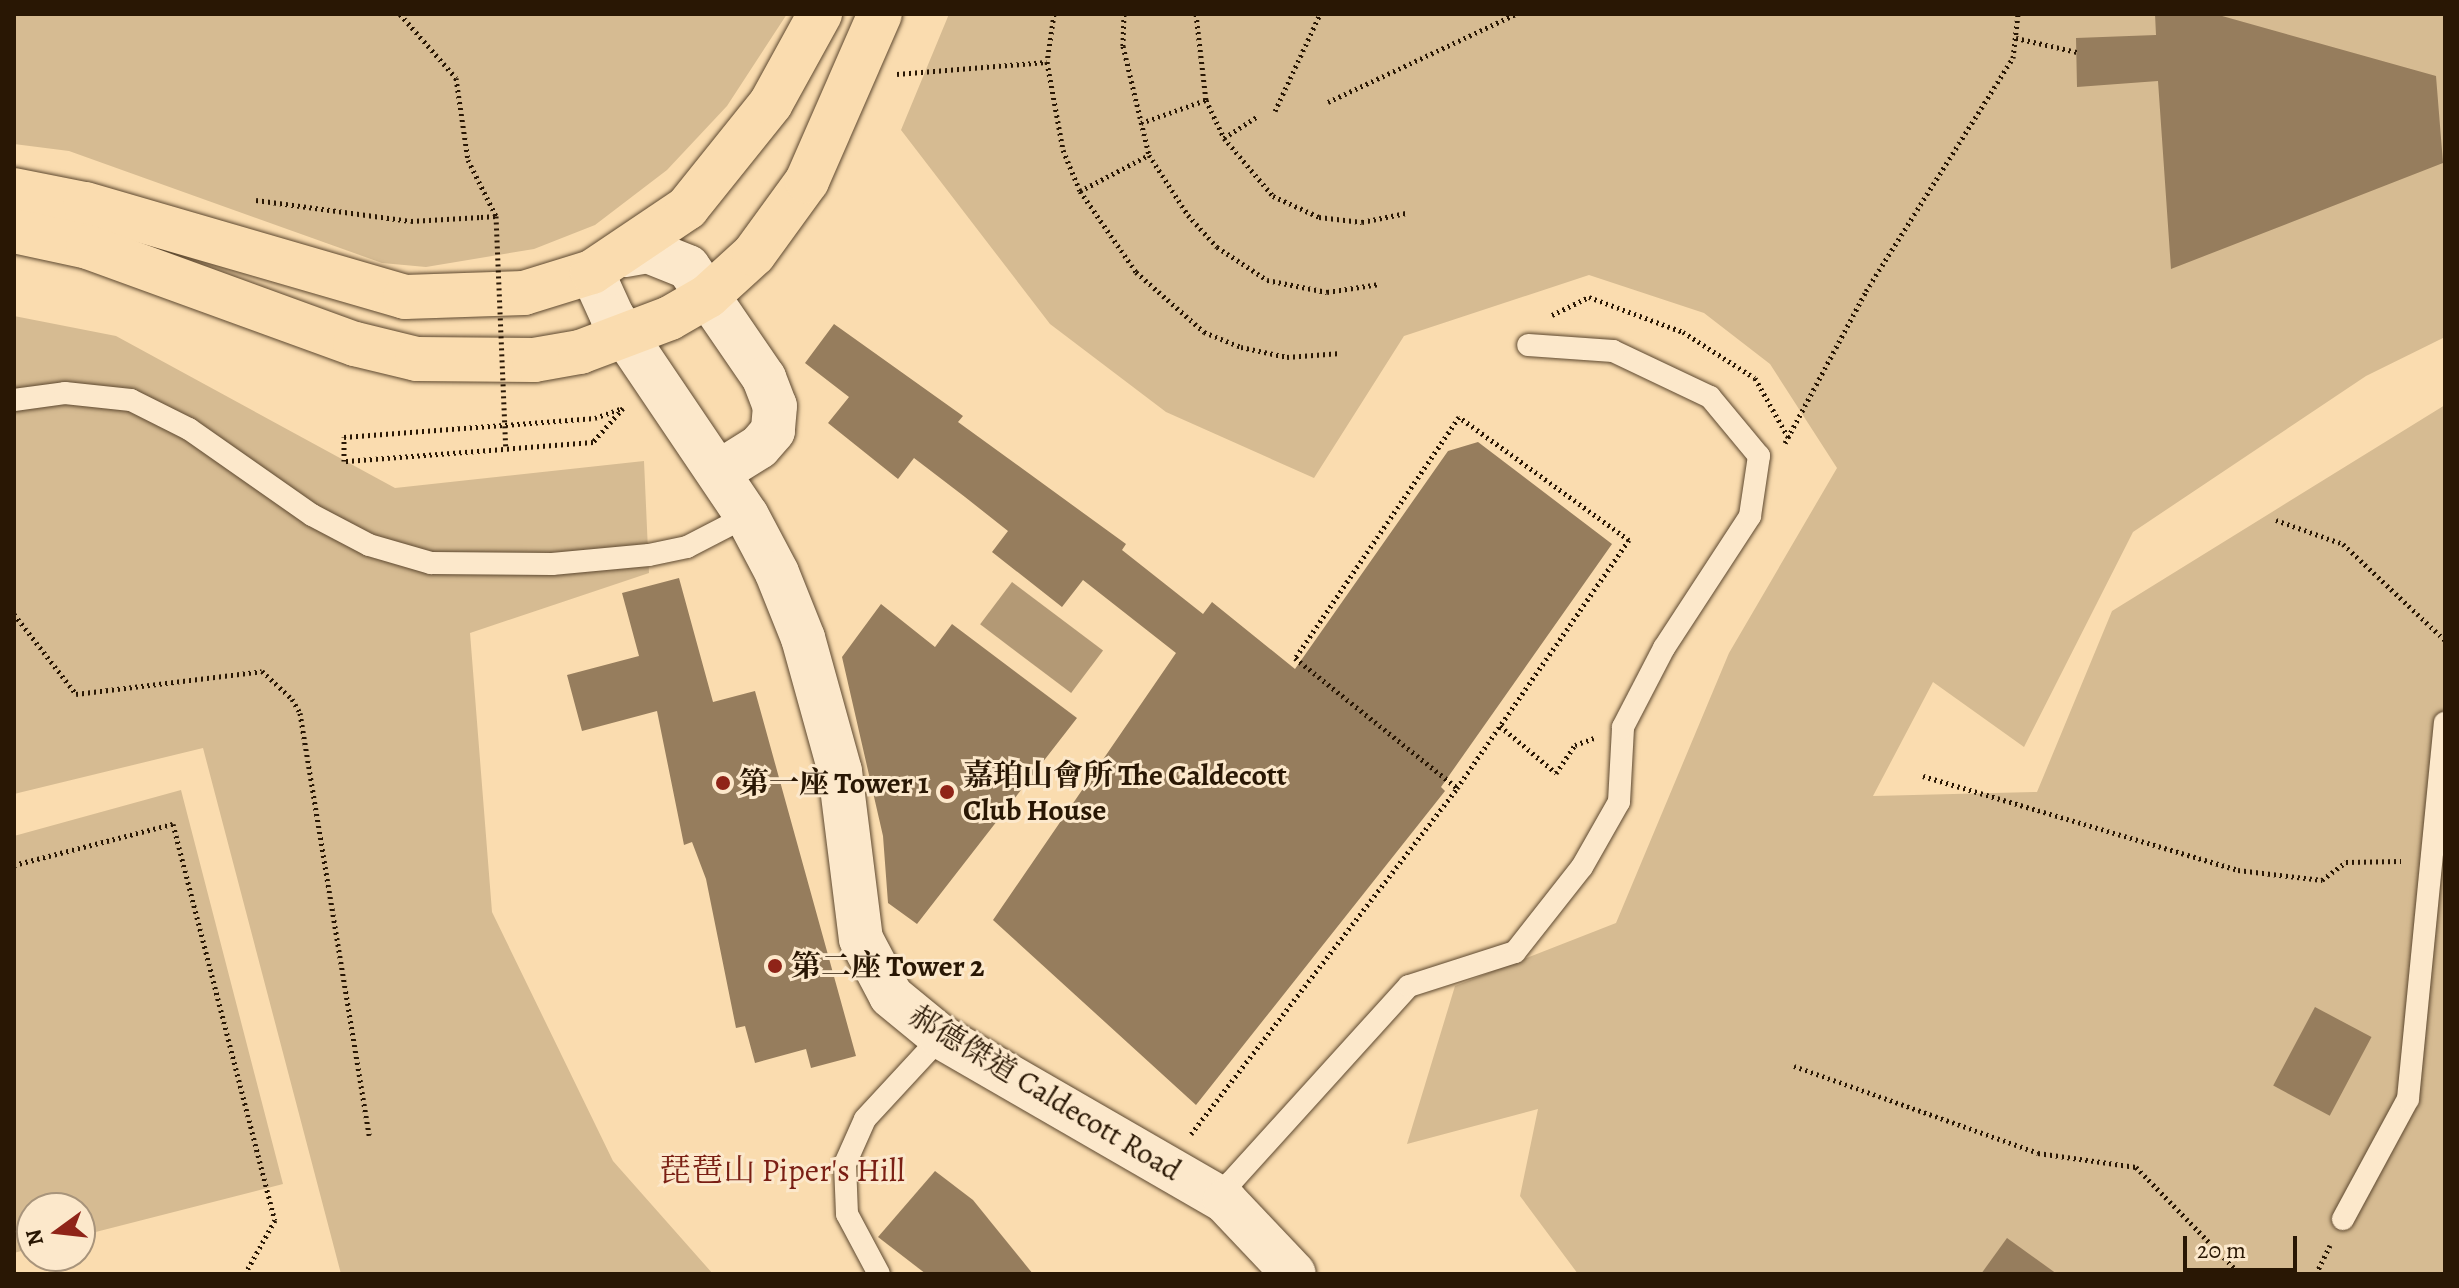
<!DOCTYPE html>
<html>
<head>
<meta charset="utf-8">
<style>
  body { margin:0 }
  #map { position:relative; width:2459px; height:1288px; overflow:hidden; background:#fadcaf; font-family:Alegreya,"Noto Serif TC",serif }
  div>[style] { position:absolute }
  .green>* { inset:0; background:#d6bb92 }
  .water>* { inset:0; background:#b39975; transform-origin:0 0 }
  .building>* { inset:0; background:#967d5d; transform-origin:0 0 }
  .path>* { height:5px; margin-top:-2.5px; transform-origin:0; background:repeating-linear-gradient(90deg,#291704 0 2px,transparent 0 6px) }
  .roads { filter:drop-shadow(0 0 2px #5d482f) drop-shadow(0 0 2px #5d482f) }
  .service>* { height:22px; margin:-11px; padding:0 11px; transform-origin:11px; border-radius:11px; background:#fce8cb }
  .minor>* { height:44px; margin:-22px; padding:0 22px; transform-origin:22px; border-radius:22px; background:#fce8cb }
  .primary>* { height:44px; margin:-22px; padding:0 22px; transform-origin:22px; border-radius:22px; background:#fadcaf }
  .path-bridge>* { height:5px; margin-top:-2.5px; transform-origin:0; background:repeating-linear-gradient(90deg,#291704 0 2px,transparent 0 6px) }
  .dots>* { width:22px; height:22px; translate:-50% -50%; box-sizing:border-box; border:4px solid #fce8cb; border-radius:50% }
  span { translate:-50% -50%; white-space:nowrap; text-align:center; line-height:1.15; -webkit-text-stroke:6px #fce8cb; paint-order:stroke }
  .poi-label { font-size:30px; color:#291704; font-weight:700 }
  .left { translate:0 -50%; text-align:left }
  .street-label { font-size:30px; color:#291704 }
  .neighbourhood-label { font-size:32px; color:#7a1f14 }
  .frame { position:absolute; inset:0; border:16px solid #291704; pointer-events:none }
  .north { position:absolute; left:16px; top:1192px; width:80px; height:80px; box-sizing:border-box; background:#fce8cb; border:2px solid #a8947b; border-radius:50%; rotate:255deg; font-size:22px; font-weight:700; line-height:32px; text-align:center; color:#291704 }
  .north::after { content:''; display:block; margin:auto; width:28px; height:36px; background:#8f2418; clip-path:polygon(50% 0,100% 100%,50% 72%,0 100%) }
  .scale { position:absolute; left:2183px; top:1236px; width:114px; height:36px; box-sizing:border-box; border:4px solid #291704; border-top:0; padding-left:10px; font-size:24px; line-height:28px; white-space:nowrap; color:#291704; -webkit-text-stroke:6px #fce8cb; paint-order:stroke }
</style>
</head>
<body>
<div id="map">
  <div class="green">
    <div style="clip-path:polygon(14px 14px,787px 14px,727px 106px,667px 170px,595px 225px,534px 249px,426px 267px,382px 263px,69px 151px,14px 144px)"></div>
    <div style="clip-path:polygon(949px 14px,2445px 14px,2445px 337px,2366px 376px,2133px 532px,2024px 747px,1933px 682px,1873px 796px,2037px 792px,2112px 611px,2445px 405px,2445px 1274px,1578px 1274px,1520px 1196px,1538px 1109px,1407px 1144px,1455px 986px,1616px 923px,1729px 653px,1837px 468px,1770px 364px,1704px 313px,1589px 275px,1404px 336px,1314px 478px,1166px 412px,1050px 324px,901px 130px)"></div>
    <div style="clip-path:polygon(14px 316px,116px 336px,395px 488px,644px 461px,649px 573px,470px 633px,492px 912px,613px 1161px,713px 1274px,341px 1274px,203px 748px,14px 794px)"></div>
    <div style="clip-path:polygon(181px 790px,283px 1184px,80px 1236px,80px 1208px,32px 1208px,32px 1248px,14px 1253px,14px 836px)"></div>
  </div>
  <div class="water">
    <div style="left:1012px;top:582px;width:114px;height:53px;rotate:37deg"></div>
  </div>
  <div class="building">
    <div style="clip-path:polygon(2155px 14px,2215px 14px,2436px 76px,2443px 163px,2171px 269px,2158px 81px,2077px 87px,2076px 38px,2156px 35px)"></div>
    <div style="clip-path:polygon(834px 324px,963px 416px,958px 422px,1126px 544px,1122px 550px,1203px 614px,1212px 602px,1295px 669px,1448px 451px,1478px 442px,1612px 544px,1441px 787px,1445px 791px,1196px 1105px,993px 920px,1176px 653px,1083px 580px,1062px 607px,992px 552px,1008px 531px,965px 497px,914px 458px,898px 479px,828px 423px,849px 397px,805px 363px)"></div>
    <div style="clip-path:polygon(679px 578px,713px 702px,755px 691px,856px 1056px,811px 1068px,806px 1049px,755px 1063px,745px 1026px,736px 1028px,706px 879px,692px 842px,684px 845px,657px 711px,582px 731px,567px 675px,639px 656px,622px 593px)"></div>
    <div style="clip-path:polygon(881px 604px,935px 647px,952px 624px,1077px 718px,917px 924px,888px 903px,883px 836px,842px 657px)"></div>
    <div style="left:2315px;top:1007px;width:64px;height:89px;rotate:28deg"></div>
    <div style="clip-path:polygon(935px 1171px,973px 1200px,1033px 1274px,926px 1274px,878px 1237px)"></div>
    <div style="clip-path:polygon(2007px 1238px,2057px 1274px,1981px 1274px)"></div>
  </div>
  <div class="path">
    <div style="left:400px;top:14px;width:85px;rotate:48.8deg"></div>
    <div style="left:456px;top:78px;width:83px;rotate:81.7deg"></div>
    <div style="left:468px;top:160px;width:63px;rotate:63.4deg"></div>
    <div style="left:1054px;top:14px;width:49px;rotate:98.3deg"></div>
    <div style="left:1047px;top:62px;width:89px;rotate:79.7deg"></div>
    <div style="left:1063px;top:150px;width:44px;rotate:67.5deg"></div>
    <div style="left:1080px;top:191px;width:98px;rotate:55.3deg"></div>
    <div style="left:1136px;top:272px;width:91px;rotate:41.4deg"></div>
    <div style="left:1204px;top:332px;width:40px;rotate:22deg"></div>
    <div style="left:1241px;top:347px;width:47px;rotate:12.3deg"></div>
    <div style="left:1287px;top:357px;width:54px;rotate:-4.2deg"></div>
    <div style="left:1124px;top:14px;width:32px;rotate:92deg"></div>
    <div style="left:1123px;top:46px;width:112px;rotate:76.6deg"></div>
    <div style="left:1149px;top:155px;width:72px;rotate:57deg"></div>
    <div style="left:1188px;top:215px;width:43px;rotate:47.8deg"></div>
    <div style="left:1217px;top:247px;width:60px;rotate:33.4deg"></div>
    <div style="left:1267px;top:280px;width:61px;rotate:11.3deg"></div>
    <div style="left:1327px;top:292px;width:53px;rotate:-8.7deg"></div>
    <div style="left:1196px;top:14px;width:87px;rotate:83.4deg"></div>
    <div style="left:1206px;top:100px;width:42px;rotate:64.7deg"></div>
    <div style="left:1224px;top:138px;width:76px;rotate:49.8deg"></div>
    <div style="left:1273px;top:196px;width:51px;rotate:24.5deg"></div>
    <div style="left:1319px;top:217px;width:43px;rotate:6.6deg"></div>
    <div style="left:1362px;top:222px;width:45px;rotate:-11.6deg"></div>
    <div style="left:2016px;top:38px;width:63px;rotate:12.9deg"></div>
    <div style="left:897px;top:74px;width:150px;rotate:-4.6deg"></div>
    <div style="left:1328px;top:102px;width:208px;rotate:-25.1deg"></div>
    <div style="left:1275px;top:111px;width:107px;rotate:-65.1deg"></div>
    <div style="left:1141px;top:123px;width:69px;rotate:-19.5deg"></div>
    <div style="left:1224px;top:138px;width:40px;rotate:-32.9deg"></div>
    <div style="left:1080px;top:191px;width:78px;rotate:-27.6deg"></div>
    <div style="left:256px;top:200px;width:156px;rotate:7.7deg"></div>
    <div style="left:411px;top:221px;width:70px;rotate:-3.3deg"></div>
    <div style="left:1552px;top:315px;width:41px;rotate:-25.9deg"></div>
    <div style="left:1589px;top:297px;width:100px;rotate:20.4deg"></div>
    <div style="left:1683px;top:332px;width:85px;rotate:32.6deg"></div>
    <div style="left:1755px;top:378px;width:68px;rotate:60.8deg"></div>
    <div style="left:623px;top:408px;width:45px;rotate:131.4deg"></div>
    <div style="left:593px;top:442px;width:250px;rotate:175.6deg"></div>
    <div style="left:344px;top:461px;width:24px;rotate:-90deg"></div>
    <div style="left:344px;top:437px;width:252px;rotate:-4.3deg"></div>
    <div style="left:595px;top:418px;width:30px;rotate:-20deg"></div>
    <div style="left:1785px;top:443px;width:172px;rotate:-61.9deg"></div>
    <div style="left:1866px;top:291px;width:275px;rotate:-57.8deg"></div>
    <div style="left:2013px;top:58px;width:44px;rotate:-83.5deg"></div>
    <div style="left:2276px;top:520px;width:71px;rotate:19.7deg"></div>
    <div style="left:2343px;top:544px;width:140px;rotate:43.3deg"></div>
    <div style="left:14px;top:614px;width:101px;rotate:52.2deg"></div>
    <div style="left:76px;top:694px;width:187px;rotate:-7deg"></div>
    <div style="left:262px;top:671px;width:41px;rotate:43deg"></div>
    <div style="left:292px;top:699px;width:16px;rotate:60deg"></div>
    <div style="left:300px;top:713px;width:428px;rotate:80.7deg"></div>
    <div style="left:1500px;top:726px;width:73px;rotate:40deg"></div>
    <div style="left:1556px;top:773px;width:34px;rotate:-56deg"></div>
    <div style="left:1575px;top:745px;width:20px;rotate:-20deg"></div>
    <div style="left:1923px;top:776px;width:329px;rotate:16.6deg"></div>
    <div style="left:2238px;top:870px;width:85px;rotate:6.8deg"></div>
    <div style="left:2322px;top:880px;width:30px;rotate:-37deg"></div>
    <div style="left:2346px;top:862px;width:55px;rotate:-1deg"></div>
    <div style="left:14px;top:865px;width:164px;rotate:-14.5deg"></div>
    <div style="left:173px;top:824px;width:409px;rotate:75.6deg"></div>
    <div style="left:275px;top:1220px;width:62px;rotate:119.1deg"></div>
    <div style="left:1794px;top:1066px;width:259px;rotate:19.6deg"></div>
    <div style="left:2038px;top:1153px;width:99px;rotate:8.1deg"></div>
    <div style="left:2136px;top:1167px;width:149px;rotate:45.8deg"></div>
    <div style="left:1191px;top:1134px;width:436px;rotate:-52.4deg"></div>
    <div style="left:1457px;top:788px;width:302px;rotate:-55.3deg"></div>
    <div style="left:1629px;top:540px;width:210px;rotate:-144.1deg"></div>
    <div style="left:1459px;top:417px;width:292px;rotate:124.2deg"></div>
    <div style="left:1295px;top:658px;width:208px;rotate:38.7deg"></div>
    <div style="left:2316px;top:1274px;width:32px;rotate:-64deg"></div>
  </div>
  <div class="roads">
    <div class="service">
      <div style="left:14px;top:400px;width:51px;rotate:-7.8deg"></div>
      <div style="left:65px;top:393px;width:66px;rotate:6.1deg"></div>
      <div style="left:131px;top:400px;width:65px;rotate:26.6deg"></div>
      <div style="left:189px;top:429px;width:150px;rotate:35deg"></div>
      <div style="left:312px;top:515px;width:64px;rotate:27.8deg"></div>
      <div style="left:369px;top:545px;width:65px;rotate:16.2deg"></div>
      <div style="left:431px;top:563px;width:121px;rotate:0.5deg"></div>
      <div style="left:552px;top:564px;width:97px;rotate:-5.3deg"></div>
      <div style="left:649px;top:555px;width:39px;rotate:-12deg"></div>
      <div style="left:687px;top:547px;width:68px;rotate:-27.3deg"></div>
      <div style="left:1225px;top:1201px;width:21px;rotate:-71deg"></div>
      <div style="left:1232px;top:1181px;width:263px;rotate:-47.8deg"></div>
      <div style="left:1409px;top:986px;width:111px;rotate:-17.8deg"></div>
      <div style="left:1515px;top:952px;width:108px;rotate:-51.8deg"></div>
      <div style="left:1582px;top:867px;width:75px;rotate:-60.4deg"></div>
      <div style="left:1619px;top:802px;width:75px;rotate:-86.9deg"></div>
      <div style="left:1623px;top:727px;width:89px;rotate:-62.6deg"></div>
      <div style="left:1664px;top:648px;width:158px;rotate:-56.9deg"></div>
      <div style="left:1750px;top:516px;width:61px;rotate:-81.5deg"></div>
      <div style="left:1759px;top:456px;width:77px;rotate:-129.7deg"></div>
      <div style="left:1710px;top:397px;width:107px;rotate:-154.6deg"></div>
      <div style="left:1613px;top:351px;width:85px;rotate:-176deg"></div>
      <div style="left:2343px;top:1219px;width:136px;rotate:-61.6deg"></div>
      <div style="left:2408px;top:1099px;width:378px;rotate:-84.4deg"></div>
      <div style="left:879px;top:1274px;width:68px;rotate:-118.1deg"></div>
      <div style="left:847px;top:1214px;width:50px;rotate:-92.3deg"></div>
      <div style="left:845px;top:1164px;width:49px;rotate:-66deg"></div>
      <div style="left:865px;top:1119px;width:112px;rotate:-47.2deg"></div>
    </div>
    <div class="minor">
      <div style="left:625px;top:255px;width:23px;rotate:-10deg"></div>
      <div style="left:648px;top:251px;width:43px;rotate:21.8deg"></div>
      <div style="left:688px;top:267px;width:135px;rotate:55.6deg"></div>
      <div style="left:764px;top:378px;width:30px;rotate:69deg"></div>
      <div style="left:775px;top:406px;width:25px;rotate:95deg"></div>
      <div style="left:773px;top:431px;width:21px;rotate:131deg"></div>
      <div style="left:759px;top:447px;width:47px;rotate:148deg"></div>
      <div style="left:592px;top:272px;width:48px;rotate:65.6deg"></div>
      <div style="left:612px;top:316px;width:241px;rotate:56deg"></div>
      <div style="left:747px;top:516px;width:64px;rotate:62.2deg"></div>
      <div style="left:777px;top:573px;width:70px;rotate:68.2deg"></div>
      <div style="left:803px;top:638px;width:138px;rotate:74.5deg"></div>
      <div style="left:840px;top:771px;width:169px;rotate:82.9deg"></div>
      <div style="left:861px;top:939px;width:64px;rotate:62.2deg"></div>
      <div style="left:891px;top:996px;width:65px;rotate:39.4deg"></div>
      <div style="left:941px;top:1037px;width:328px;rotate:30deg"></div>
      <div style="left:1225px;top:1201px;width:100px;rotate:46.6deg"></div>
    </div>
    <div class="primary">
      <div style="left:14px;top:190px;width:72px;rotate:11.2deg"></div>
      <div style="left:85px;top:204px;width:333px;rotate:16.2deg"></div>
      <div style="left:405px;top:297px;width:119px;rotate:-1.9deg"></div>
      <div style="left:524px;top:293px;width:71px;rotate:-17.2deg"></div>
      <div style="left:592px;top:272px;width:115px;rotate:-34deg"></div>
      <div style="left:687px;top:208px;width:134px;rotate:-51.3deg"></div>
      <div style="left:771px;top:103px;width:102px;rotate:-61.2deg"></div>
      <div style="left:14px;top:231px;width:76px;rotate:12.2deg"></div>
      <div style="left:88px;top:247px;width:284px;rotate:20deg"></div>
      <div style="left:355px;top:344px;width:64px;rotate:13.6deg"></div>
      <div style="left:417px;top:359px;width:117px;rotate:0.5deg"></div>
      <div style="left:534px;top:360px;width:47px;rotate:-9.9deg"></div>
      <div style="left:580px;top:352px;width:96px;rotate:-20.7deg"></div>
      <div style="left:670px;top:318px;width:44px;rotate:-30.1deg"></div>
      <div style="left:708px;top:296px;width:62px;rotate:-42.4deg"></div>
      <div style="left:754px;top:254px;width:90px;rotate:-54deg"></div>
      <div style="left:807px;top:181px;width:182px;rotate:-66.4deg"></div>
    </div>
  </div>
  <div class="path-bridge">
    <div style="left:481px;top:217px;width:15px;rotate:-4deg"></div>
    <div style="left:496px;top:216px;width:234px;rotate:87.6deg"></div>
  </div>
  <div class="dots">
    <div style="left:723px;top:783px;background:#8f2418"></div>
    <div style="left:947px;top:792px;background:#8f2418"></div>
    <div style="left:775px;top:966px;background:#8f2418"></div>
  </div>
  <div class="poi-label">
    <span class="left" style="left:963px;top:792px">嘉珀山會所 The Caldecott<br>Club House</span>
    <span class="left" style="left:739px;top:783px">第一座 Tower 1</span>
    <span class="left" style="left:791px;top:966px">第二座 Tower 2</span>
  </div>
  <div class="street-label">
    <span style="left:1045px;top:1093px;rotate:31deg">郝德傑道 Caldecott Road</span>
  </div>
  <div class="neighbourhood-label">
    <span style="left:782px;top:1170px">琵琶山 Piper's Hill</span>
  </div>
  <div class="frame"></div>
  <div class="north">N</div>
  <div class="scale">20 m</div>
</div>
</body>
</html>
